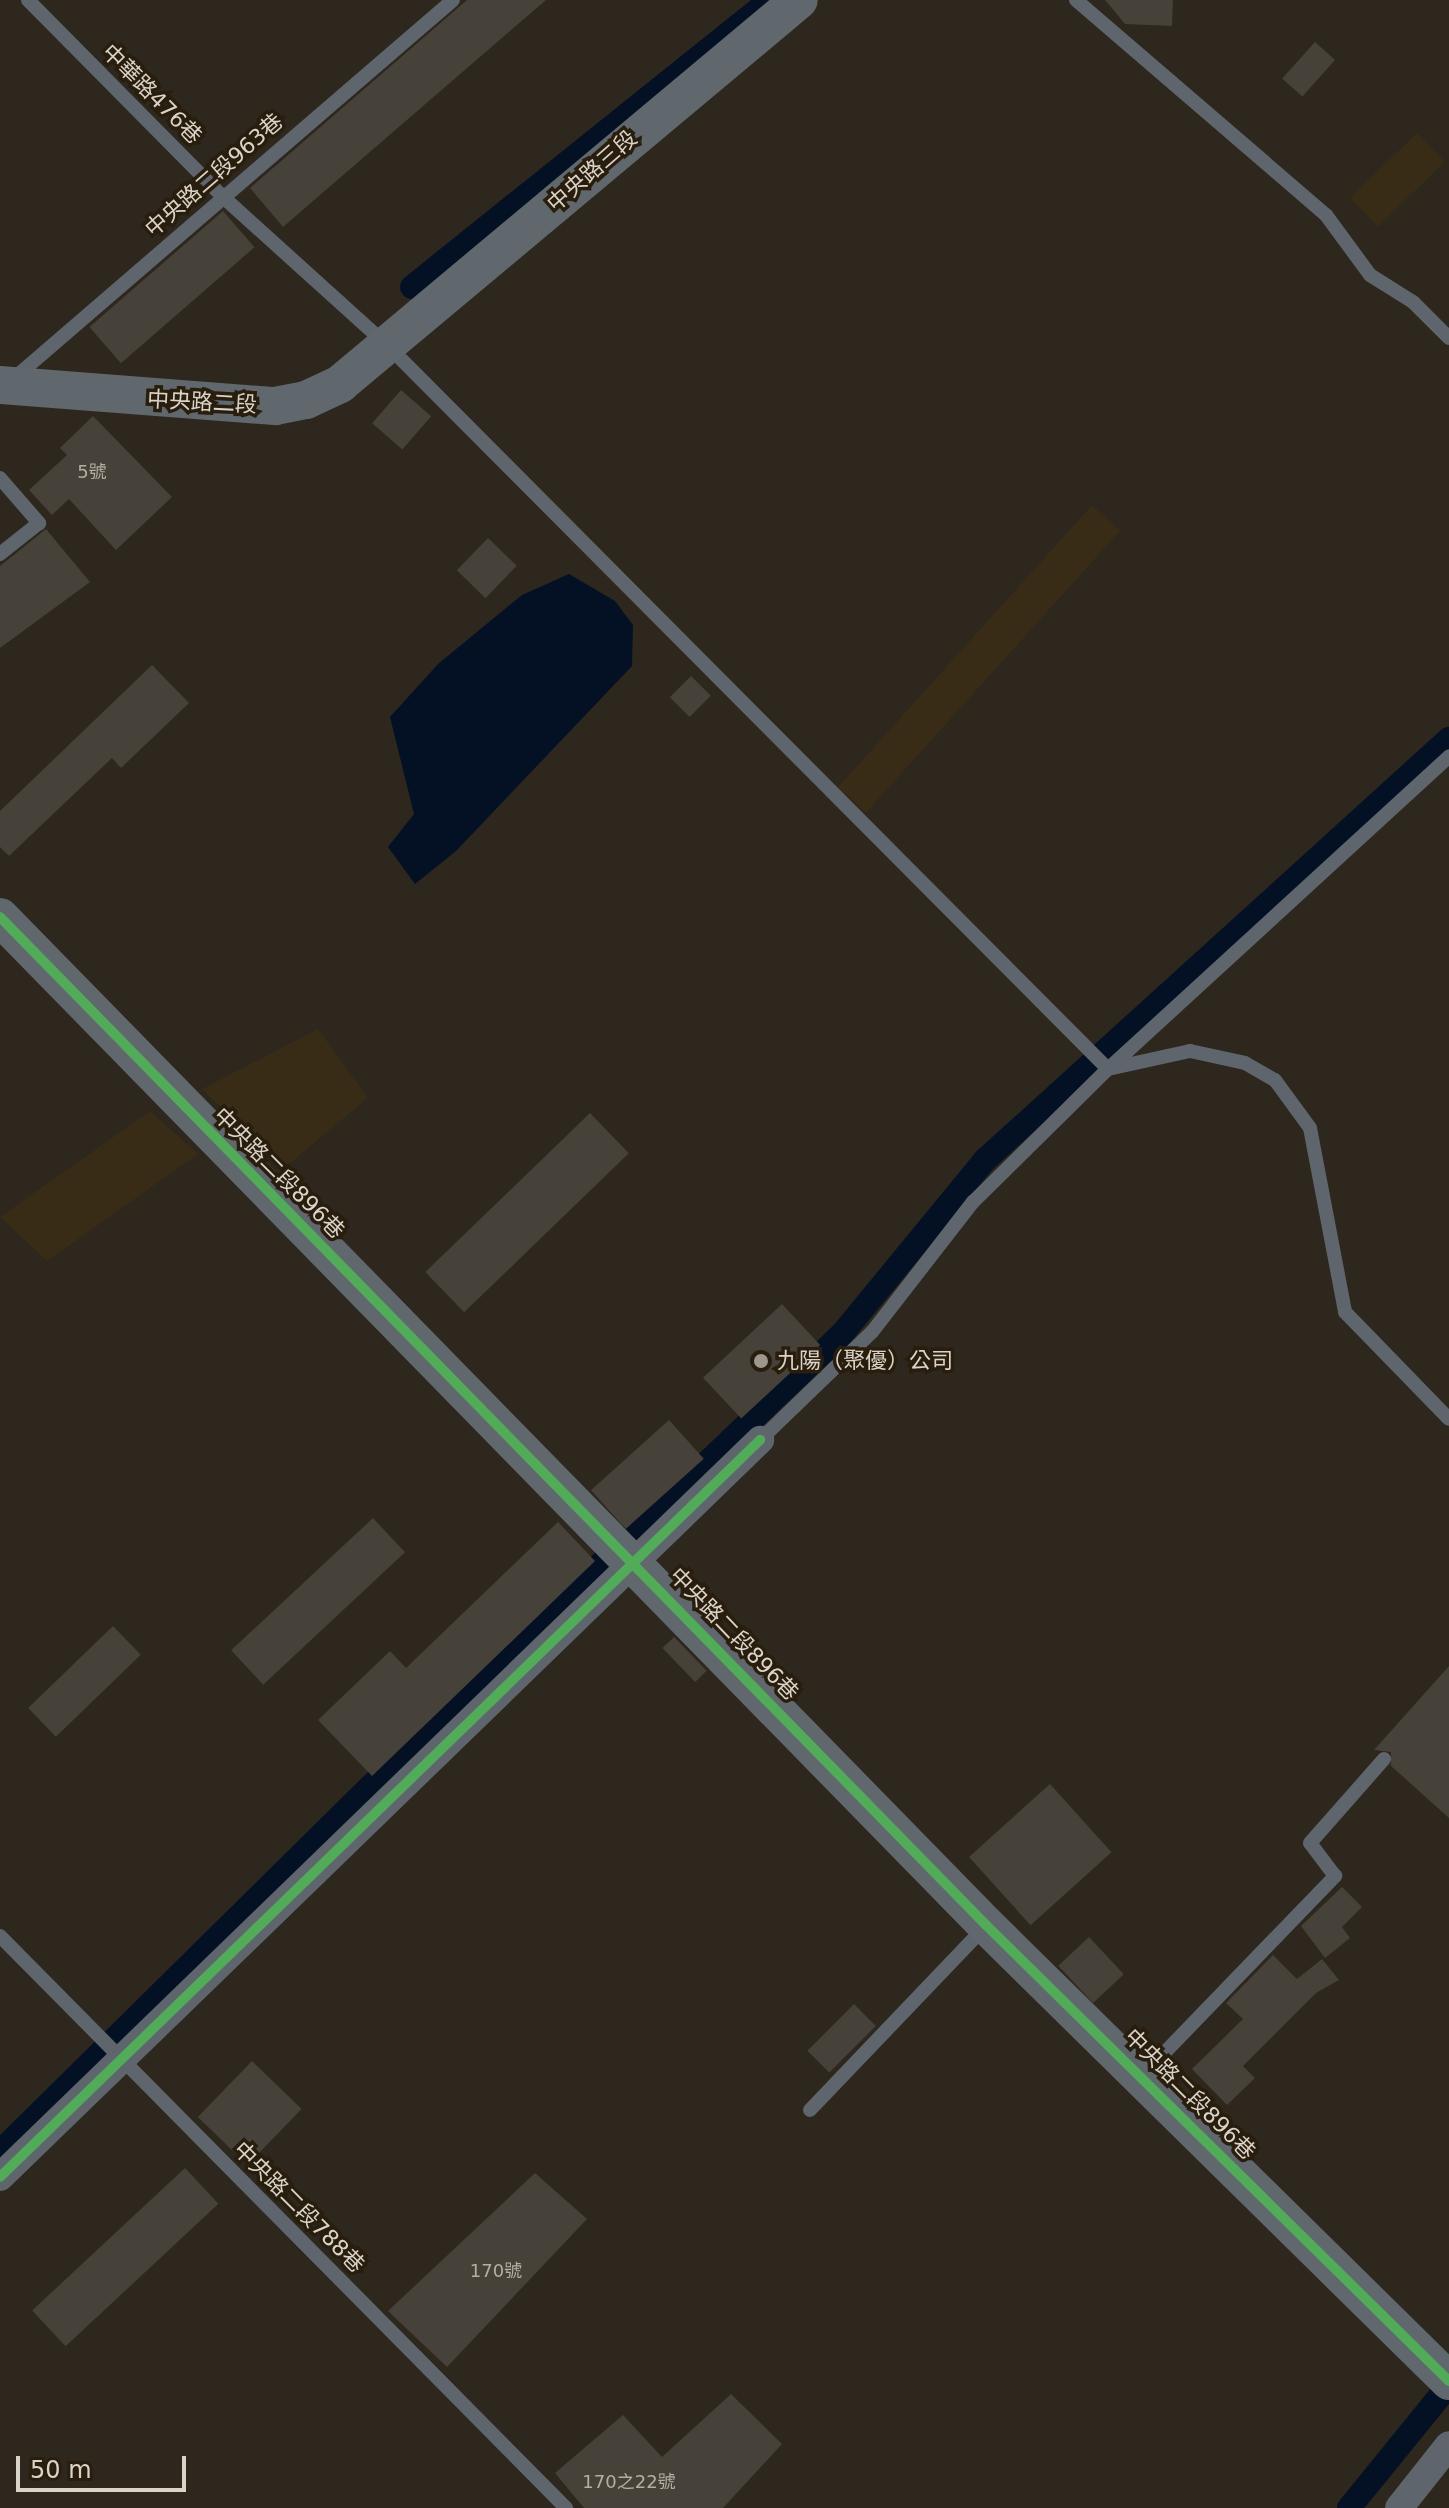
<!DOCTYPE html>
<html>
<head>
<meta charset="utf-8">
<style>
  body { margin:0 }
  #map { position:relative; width:1449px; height:2508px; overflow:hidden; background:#2d271d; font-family:"DejaVu Sans","Noto Sans TC",sans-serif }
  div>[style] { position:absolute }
  .built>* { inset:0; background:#392c17; transform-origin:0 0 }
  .water>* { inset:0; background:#041125 }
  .canal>* { height:24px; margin:-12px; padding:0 12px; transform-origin:12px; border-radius:12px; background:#041125 }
  .building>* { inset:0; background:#464139; transform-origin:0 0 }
  .lane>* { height:14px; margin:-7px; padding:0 7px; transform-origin:7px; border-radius:7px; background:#5e656c }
  .street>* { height:28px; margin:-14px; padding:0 14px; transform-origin:14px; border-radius:14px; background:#5e656c }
  .secondary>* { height:38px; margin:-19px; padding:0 19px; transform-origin:19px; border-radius:19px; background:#60676d }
  .cycleway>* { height:10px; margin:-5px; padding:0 5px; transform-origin:5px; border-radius:5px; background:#51ab58 }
  .dots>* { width:22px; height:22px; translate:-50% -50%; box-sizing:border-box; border:4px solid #291e0e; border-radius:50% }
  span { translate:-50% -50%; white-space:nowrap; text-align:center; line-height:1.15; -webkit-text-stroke:7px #291e0e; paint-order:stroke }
  .number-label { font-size:18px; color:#b5aea4 }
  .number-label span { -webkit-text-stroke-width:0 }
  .street-label { font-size:22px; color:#dad3c8 }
  .poi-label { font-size:22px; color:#dad3c8 }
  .left { translate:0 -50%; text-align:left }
  .scale { position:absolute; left:16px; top:2456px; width:170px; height:36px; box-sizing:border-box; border:4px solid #dad3c8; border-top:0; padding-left:10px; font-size:24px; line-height:28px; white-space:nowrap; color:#dad3c8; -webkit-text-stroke:6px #291e0e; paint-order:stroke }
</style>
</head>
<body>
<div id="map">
  <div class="built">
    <div style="left:1417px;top:133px;width:40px;height:93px;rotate:46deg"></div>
    <div style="left:1092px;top:505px;width:38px;height:380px;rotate:42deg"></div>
    <div style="clip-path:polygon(318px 1029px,368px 1098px,283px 1169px,202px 1089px)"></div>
    <div style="clip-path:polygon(150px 1111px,198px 1154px,47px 1261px,0 1217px)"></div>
  </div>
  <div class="water">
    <div style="clip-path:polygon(569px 574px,615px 601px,633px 625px,632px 666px,456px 851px,415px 884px,388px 847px,414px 814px,390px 717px,438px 664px,522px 595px)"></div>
  </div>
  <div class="canal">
    <div style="left:412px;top:287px;width:459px;rotate:-38.7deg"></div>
    <div style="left:0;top:2152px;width:643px;rotate:-44.62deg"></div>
    <div style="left:458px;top:1700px;width:530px;rotate:-43.63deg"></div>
    <div style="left:842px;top:1334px;width:225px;rotate:-50.6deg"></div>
    <div style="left:985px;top:1160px;width:627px;rotate:-42.22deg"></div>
    <div style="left:1349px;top:2508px;width:159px;rotate:-50.9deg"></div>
  </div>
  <div class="building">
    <div style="clip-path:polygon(467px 0,546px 0,283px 227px,250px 188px)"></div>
    <div style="clip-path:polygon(1105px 0,1173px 0,1172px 26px,1125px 24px)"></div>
    <div style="left:1315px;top:42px;width:27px;height:49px;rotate:42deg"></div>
    <div style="left:223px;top:211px;width:48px;height:177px;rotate:49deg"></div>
    <div style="left:401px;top:390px;width:40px;height:44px;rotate:41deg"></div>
    <div style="clip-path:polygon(93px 416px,172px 497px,116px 550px,69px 499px,52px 515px,29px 490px,67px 455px,60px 448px)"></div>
    <div style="clip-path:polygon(46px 529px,90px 582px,0 648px,0 566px)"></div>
    <div style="left:488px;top:538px;width:40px;height:45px;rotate:44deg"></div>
    <div style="clip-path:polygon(152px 665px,189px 703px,121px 768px,112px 758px,9px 856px,0 847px,0 811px)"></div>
    <div style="left:691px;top:676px;width:28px;height:30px;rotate:45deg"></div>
    <div style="left:590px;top:1113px;width:56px;height:229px;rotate:46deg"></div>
    <div style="left:782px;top:1304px;width:56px;height:108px;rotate:47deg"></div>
    <div style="left:669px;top:1420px;width:52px;height:105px;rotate:48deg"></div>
    <div style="left:373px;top:1518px;width:47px;height:194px;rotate:47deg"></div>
    <div style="clip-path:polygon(558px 1522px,595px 1561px,372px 1776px,318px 1720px,390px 1651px,406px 1668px)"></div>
    <div style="left:113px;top:1626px;width:40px;height:118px;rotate:46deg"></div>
    <div style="left:674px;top:1637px;width:47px;height:16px;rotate:46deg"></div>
    <div style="clip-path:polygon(1449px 1666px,1449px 1818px,1391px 1766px,1391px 1752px,1374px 1750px)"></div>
    <div style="left:1050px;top:1784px;width:92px;height:109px;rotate:48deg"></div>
    <div style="clip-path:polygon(1342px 1887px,1362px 1907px,1342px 1927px,1350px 1938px,1325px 1958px,1301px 1926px)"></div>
    <div style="left:1089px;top:1937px;width:51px;height:42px;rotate:47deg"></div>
    <div style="clip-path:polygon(1273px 1955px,1297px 1979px,1322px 1959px,1339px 1980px,1316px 1993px,1243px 2066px,1255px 2078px,1227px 2105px,1192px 2069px,1243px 2019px,1226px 2003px)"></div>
    <div style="left:854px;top:2004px;width:31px;height:66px;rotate:45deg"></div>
    <div style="left:252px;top:2061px;width:69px;height:78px;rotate:44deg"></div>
    <div style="left:185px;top:2168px;width:49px;height:209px;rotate:47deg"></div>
    <div style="clip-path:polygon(535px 2173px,587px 2219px,447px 2367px,388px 2311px)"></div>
    <div style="clip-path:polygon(731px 2394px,782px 2444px,723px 2508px,584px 2508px,555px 2473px,623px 2415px,662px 2457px)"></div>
  </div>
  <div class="lane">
    <div style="left:28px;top:0;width:276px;rotate:45.3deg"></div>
    <div style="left:222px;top:196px;width:224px;rotate:42.1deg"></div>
    <div style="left:388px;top:346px;width:1020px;rotate:45.12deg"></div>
    <div style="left:1108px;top:1069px;width:84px;rotate:-12.4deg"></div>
    <div style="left:1190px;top:1051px;width:56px;rotate:12.3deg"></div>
    <div style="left:1245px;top:1063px;width:34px;rotate:30deg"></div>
    <div style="left:1275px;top:1080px;width:59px;rotate:53.9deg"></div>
    <div style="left:1310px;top:1128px;width:187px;rotate:79.2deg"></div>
    <div style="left:1345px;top:1312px;width:149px;rotate:45.8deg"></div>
    <div style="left:1076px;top:0;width:330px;rotate:40.7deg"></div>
    <div style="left:1326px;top:215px;width:74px;rotate:53.7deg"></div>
    <div style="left:1370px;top:275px;width:51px;rotate:32.1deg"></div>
    <div style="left:1413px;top:302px;width:51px;rotate:45deg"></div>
    <div style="left:12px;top:380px;width:582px;rotate:-40.75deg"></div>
    <div style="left:0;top:478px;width:60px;rotate:49.1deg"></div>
    <div style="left:39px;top:523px;width:50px;rotate:141.5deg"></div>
    <div style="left:760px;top:1440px;width:156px;rotate:-44deg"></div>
    <div style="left:872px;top:1332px;width:165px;rotate:-52.2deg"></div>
    <div style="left:973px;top:1202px;width:190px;rotate:-44.6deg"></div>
    <div style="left:1108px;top:1069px;width:463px;rotate:-42.5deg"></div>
    <div style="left:0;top:1936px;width:805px;rotate:45.3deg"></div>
    <div style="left:1143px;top:2075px;width:277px;rotate:-46deg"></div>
    <div style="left:1335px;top:1876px;width:41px;rotate:-127.1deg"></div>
    <div style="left:1310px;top:1843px;width:112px;rotate:-48.6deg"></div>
    <div style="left:810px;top:2110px;width:255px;rotate:-46.3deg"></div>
  </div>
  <div class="street">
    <div style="left:0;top:2177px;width:1059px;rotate:-44.12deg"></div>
    <div style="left:1399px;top:2508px;width:80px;rotate:-51.6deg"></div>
  </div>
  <div class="secondary">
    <div style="left:0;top:385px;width:276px;rotate:4.4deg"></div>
    <div style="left:275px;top:406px;width:32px;rotate:-11deg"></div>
    <div style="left:306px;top:400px;width:38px;rotate:-25deg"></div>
    <div style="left:340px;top:384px;width:598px;rotate:-39.92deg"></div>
    <div style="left:0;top:917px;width:1410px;rotate:45.63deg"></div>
    <div style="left:986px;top:1925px;width:650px;rotate:44.56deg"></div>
  </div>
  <div class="cycleway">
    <div style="left:0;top:917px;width:1410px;rotate:45.63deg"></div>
    <div style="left:986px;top:1925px;width:650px;rotate:44.56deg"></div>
    <div style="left:0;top:2177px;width:1059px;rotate:-44.12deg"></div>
  </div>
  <div class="dots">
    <div style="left:761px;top:1361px;background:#9d978c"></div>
  </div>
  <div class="number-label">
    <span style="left:92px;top:472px">5號</span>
    <span style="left:496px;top:2271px">170號</span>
    <span style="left:629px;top:2482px">170之22號</span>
  </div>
  <div class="street-label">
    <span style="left:152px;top:94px;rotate:45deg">中華路476巷</span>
    <span style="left:592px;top:171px;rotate:-41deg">中央路三段</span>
    <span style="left:214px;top:175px;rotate:-41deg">中央路二段963巷</span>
    <span style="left:202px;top:402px;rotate:3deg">中央路二段</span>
    <span style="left:279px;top:1173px;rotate:45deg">中央路二段896巷</span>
    <span style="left:734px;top:1634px;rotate:46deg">中央路二段896巷</span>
    <span style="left:1190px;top:2094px;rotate:45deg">中央路二段896巷</span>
    <span style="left:299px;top:2207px;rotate:45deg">中央路二段788巷</span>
  </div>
  <div class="poi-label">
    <span class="left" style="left:777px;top:1361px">九陽（聚優）公司</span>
  </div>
  <div class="scale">50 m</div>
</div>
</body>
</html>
